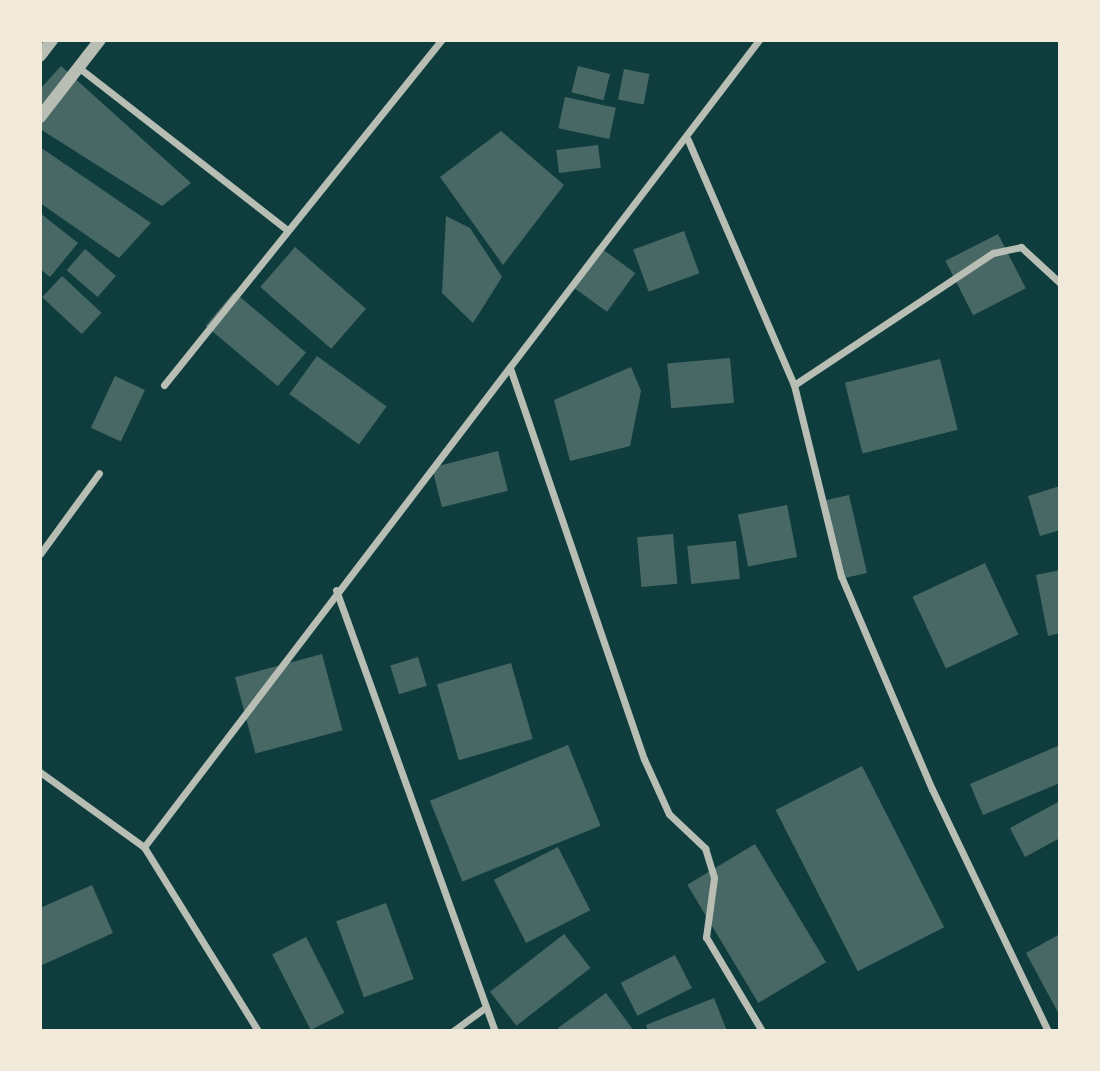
<!DOCTYPE html>
<html>
<head>
<meta charset="utf-8">
<style>
  body { margin:0 }
  #map { position:relative; width:1100px; height:1071px; overflow:hidden; background:#0f3d3e; font-family:"Exo 2",sans-serif }
  div>[style] { position:absolute }
  .building>* { inset:0; background:#486865; transform-origin:0 0 }
  .minor>* { height:7px; margin:-3.5px; padding:0 3.5px; transform-origin:3.5px; border-radius:3.5px; background:#b8beb3 }
  .tertiary>* { height:12px; margin:-6px; padding:0 6px; transform-origin:6px; border-radius:6px; background:#b8beb3 }
  span { translate:-50% -50%; white-space:nowrap; text-align:center; line-height:1.15; -webkit-text-stroke:6px #f1e9da; paint-order:stroke }
  .frame { position:absolute; inset:0; border:42px solid #f1e9da; pointer-events:none }
</style>
</head>
<body>
<div id="map">
  <div class="building">
    <div style="clip-path:polygon(61px 66px,191px 183px,162px 206px,40px 129px,40px 89px)"></div>
    <div style="left:578px;top:66px;width:33px;height:27px;rotate:14deg"></div>
    <div style="left:624px;top:69px;width:26px;height:31px;rotate:11deg"></div>
    <div style="left:565px;top:97px;width:52px;height:32px;rotate:12deg"></div>
    <div style="clip-path:polygon(501px 131px,564px 185px,503px 265px,440px 177px)"></div>
    <div style="left:598px;top:145px;width:23px;height:42px;rotate:83deg"></div>
    <div style="clip-path:polygon(40px 147px,151px 223px,119px 258px,40px 203px)"></div>
    <div style="clip-path:polygon(40px 213px,78px 243px,50px 277px,40px 269px)"></div>
    <div style="clip-path:polygon(446px 216px,470px 228px,502px 277px,473px 323px,442px 293px)"></div>
    <div style="left:684px;top:231px;width:45px;height:54px;rotate:70deg"></div>
    <div style="left:998px;top:234px;width:61px;height:59px;rotate:63deg"></div>
    <div style="left:598px;top:246px;width:46px;height:48px;rotate:36deg"></div>
    <div style="left:295px;top:247px;width:94px;height:53px;rotate:41deg"></div>
    <div style="left:85px;top:249px;width:41px;height:28px;rotate:41deg"></div>
    <div style="left:62px;top:276px;width:54px;height:29px;rotate:43deg"></div>
    <div style="left:234px;top:292px;width:94px;height:44px;rotate:40deg"></div>
    <div style="left:317px;top:356px;width:86px;height:47px;rotate:36deg"></div>
    <div style="left:730px;top:358px;width:45px;height:63px;rotate:85deg"></div>
    <div style="left:940px;top:359px;width:73px;height:98px;rotate:76deg"></div>
    <div style="clip-path:polygon(631px 367px,641px 391px,630px 446px,570px 461px,554px 400px)"></div>
    <div style="left:115px;top:376px;width:33px;height:57px;rotate:25deg"></div>
    <div style="left:498px;top:451px;width:41px;height:68px;rotate:76deg"></div>
    <div style="clip-path:polygon(1060px 486px,1060px 530px,1040px 536px,1028px 496px)"></div>
    <div style="left:849px;top:495px;width:80px;height:25px;rotate:77deg"></div>
    <div style="left:787px;top:505px;width:53px;height:50px;rotate:79deg"></div>
    <div style="left:673px;top:534px;width:50px;height:36px;rotate:85deg"></div>
    <div style="left:736px;top:541px;width:38px;height:49px;rotate:84deg"></div>
    <div style="left:985px;top:563px;width:79px;height:80px;rotate:65deg"></div>
    <div style="clip-path:polygon(1060px 570px,1060px 633px,1048px 636px,1036px 575px)"></div>
    <div style="left:322px;top:654px;width:79px;height:90px;rotate:75deg"></div>
    <div style="left:418px;top:657px;width:30px;height:29px;rotate:73deg"></div>
    <div style="left:511px;top:663px;width:79px;height:77px;rotate:74deg"></div>
    <div style="left:568px;top:745px;width:87px;height:149px;rotate:68deg"></div>
    <div style="clip-path:polygon(1060px 745px,1060px 783px,983px 815px,970px 784px)"></div>
    <div style="left:862px;top:766px;width:181px;height:97px;rotate:63deg"></div>
    <div style="clip-path:polygon(1060px 801px,1060px 838px,1025px 857px,1010px 828px)"></div>
    <div style="left:755px;top:844px;width:138px;height:79px;rotate:59deg"></div>
    <div style="left:558px;top:847px;width:71px;height:72px;rotate:63deg"></div>
    <div style="clip-path:polygon(92px 885px,113px 933px,40px 966px,40px 908px)"></div>
    <div style="left:386px;top:903px;width:81px;height:53px;rotate:70deg"></div>
    <div style="left:564px;top:934px;width:43px;height:94px;rotate:52deg"></div>
    <div style="clip-path:polygon(1060px 934px,1060px 1016px,1026px 953px)"></div>
    <div style="left:306px;top:937px;width:85px;height:38px;rotate:63deg"></div>
    <div style="left:675px;top:955px;width:37px;height:61px;rotate:63deg"></div>
    <div style="clip-path:polygon(606px 993px,634px 1031px,560px 1031px,558px 1028px)"></div>
    <div style="clip-path:polygon(714px 998px,727px 1031px,648px 1031px,646px 1025px)"></div>
  </div>
  <div class="minor">
    <div style="left:78px;top:67px;width:264px;rotate:37.9deg"></div>
    <div style="left:688px;top:140px;width:267px;rotate:66.6deg"></div>
    <div style="left:794px;top:385px;width:197px;rotate:76.2deg"></div>
    <div style="left:841px;top:576px;width:232px;rotate:66.9deg"></div>
    <div style="left:932px;top:789px;width:268px;rotate:64.4deg"></div>
    <div style="left:510px;top:368px;width:413px;rotate:71.1deg"></div>
    <div style="left:644px;top:759px;width:60px;rotate:65.6deg"></div>
    <div style="left:669px;top:814px;width:50px;rotate:43.4deg"></div>
    <div style="left:705px;top:848px;width:31px;rotate:73deg"></div>
    <div style="left:714px;top:878px;width:60px;rotate:97.7deg"></div>
    <div style="left:706px;top:937px;width:109px;rotate:59.2deg"></div>
    <div style="left:164px;top:385px;width:442px;rotate:-51.2deg"></div>
    <div style="left:794px;top:385px;width:239px;rotate:-33.6deg"></div>
    <div style="left:993px;top:253px;width:29px;rotate:-12deg"></div>
    <div style="left:1021px;top:247px;width:53px;rotate:42.7deg"></div>
    <div style="left:40px;top:554px;width:100px;rotate:-53.9deg"></div>
    <div style="left:336px;top:590px;width:469px;rotate:70.2deg"></div>
    <div style="left:40px;top:772px;width:128px;rotate:35.8deg"></div>
    <div style="left:144px;top:847px;width:216px;rotate:58.2deg"></div>
    <div style="left:144px;top:847px;width:1015px;rotate:-52.69deg"></div>
    <div style="left:453px;top:1031px;width:37px;rotate:-36deg"></div>
  </div>
  <div class="tertiary">
    <div style="left:40px;top:56px;width:20px;rotate:-53deg"></div>
    <div style="left:40px;top:117px;width:98px;rotate:-52.1deg"></div>
  </div>
  <div class="frame"></div>
</div>
</body>
</html>
